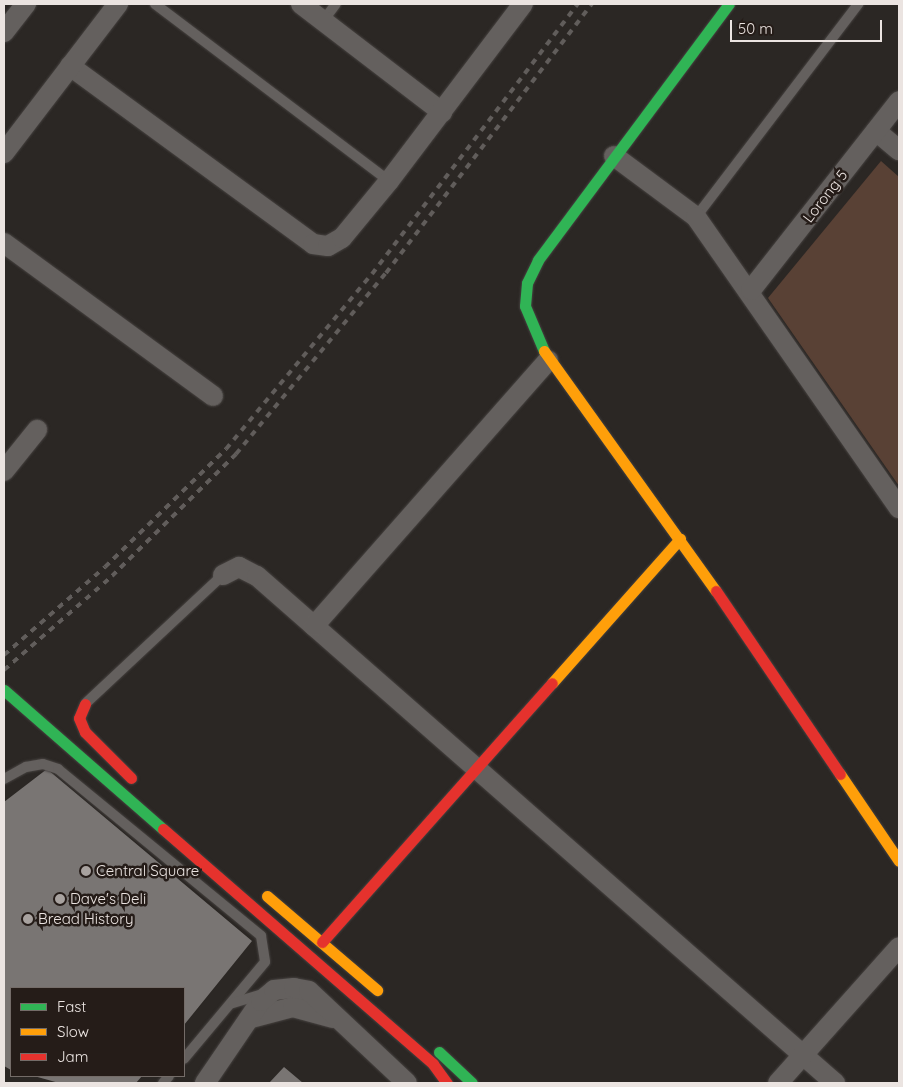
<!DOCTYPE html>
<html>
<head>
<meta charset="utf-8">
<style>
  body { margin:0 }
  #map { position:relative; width:903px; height:1087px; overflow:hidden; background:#2b2724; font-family:Quicksand,sans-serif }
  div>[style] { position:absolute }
  .green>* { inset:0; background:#594135 }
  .building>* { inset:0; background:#797573 }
  .roads { filter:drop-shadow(0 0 1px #464240) drop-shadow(0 0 1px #464240) }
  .lane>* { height:10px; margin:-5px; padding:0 5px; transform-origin:5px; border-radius:5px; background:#64605e }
  .street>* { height:20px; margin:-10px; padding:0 10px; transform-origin:10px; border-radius:10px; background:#64605e }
  .fast>* { height:11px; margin:-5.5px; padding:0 5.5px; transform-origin:5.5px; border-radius:5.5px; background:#30b455 }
  .slow>* { height:11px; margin:-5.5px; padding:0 5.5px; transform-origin:5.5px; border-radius:5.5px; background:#ff9f0a }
  .jam>* { height:11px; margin:-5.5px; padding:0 5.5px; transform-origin:5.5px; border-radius:5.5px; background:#e5322d }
  .rail>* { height:4px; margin-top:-2px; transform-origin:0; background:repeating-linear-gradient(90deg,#615d5b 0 6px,transparent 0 12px) }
  .dots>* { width:14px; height:14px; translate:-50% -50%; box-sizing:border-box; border:2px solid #251c18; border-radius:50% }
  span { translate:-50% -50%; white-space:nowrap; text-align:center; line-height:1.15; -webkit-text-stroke:5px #251c18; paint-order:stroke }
  .street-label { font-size:15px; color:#ebe4e1 }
  .poi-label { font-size:15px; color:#ebe4e1 }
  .left { translate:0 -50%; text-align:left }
  .frame { position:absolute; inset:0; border:5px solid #ebe4e1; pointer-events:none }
  .legend { position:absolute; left:10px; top:987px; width:175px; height:90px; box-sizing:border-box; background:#251c18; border:1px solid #746c68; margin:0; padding:6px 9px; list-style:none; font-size:15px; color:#ebe4e1 }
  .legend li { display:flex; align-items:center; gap:10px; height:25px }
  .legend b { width:25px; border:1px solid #746c68 }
  .scale { position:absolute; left:730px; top:20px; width:152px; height:22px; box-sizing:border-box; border:2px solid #ebe4e1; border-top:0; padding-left:6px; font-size:15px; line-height:18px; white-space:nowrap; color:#ebe4e1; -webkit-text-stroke:4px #251c18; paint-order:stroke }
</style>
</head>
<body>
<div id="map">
  <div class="green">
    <div style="clip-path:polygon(881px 161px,899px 177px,899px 486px,768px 298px)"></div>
  </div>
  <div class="building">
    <div style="clip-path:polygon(47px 769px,252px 941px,184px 1025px,184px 988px,11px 988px,11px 1070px,4px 1066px,4px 802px)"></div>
    <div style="clip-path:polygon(284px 1067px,303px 1083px,269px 1083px)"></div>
    <div style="clip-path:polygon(34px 1076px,142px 1076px,136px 1083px,59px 1083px)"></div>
  </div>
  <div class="roads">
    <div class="lane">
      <div style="left:155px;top:4px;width:293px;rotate:37.1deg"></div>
      <div style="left:323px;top:21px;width:21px;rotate:-53deg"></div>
      <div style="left:696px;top:217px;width:268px;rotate:-52.7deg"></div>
      <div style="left:86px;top:703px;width:187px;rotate:-43.1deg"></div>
      <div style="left:4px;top:779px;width:25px;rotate:-29deg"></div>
      <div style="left:26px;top:767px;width:17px;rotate:-10deg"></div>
      <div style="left:43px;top:764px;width:16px;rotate:18deg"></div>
      <div style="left:58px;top:769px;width:263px;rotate:39.4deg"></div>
      <div style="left:261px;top:936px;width:26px;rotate:81deg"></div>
      <div style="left:265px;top:962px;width:126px;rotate:129.9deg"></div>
      <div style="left:233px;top:1003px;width:31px;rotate:-17deg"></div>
      <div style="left:163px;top:1083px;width:9px;rotate:-49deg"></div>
    </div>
    <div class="street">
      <div style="left:301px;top:4px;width:178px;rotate:37.5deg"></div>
      <div style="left:4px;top:32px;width:36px;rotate:-52deg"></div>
      <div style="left:70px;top:66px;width:301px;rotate:36.2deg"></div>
      <div style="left:313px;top:244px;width:15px;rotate:8deg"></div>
      <div style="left:328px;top:246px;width:16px;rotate:-30deg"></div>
      <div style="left:342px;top:238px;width:74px;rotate:-50.5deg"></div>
      <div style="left:389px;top:181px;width:222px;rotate:-52.9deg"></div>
      <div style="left:876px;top:131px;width:30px;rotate:40deg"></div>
      <div style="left:4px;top:153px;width:188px;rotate:-52.6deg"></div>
      <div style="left:614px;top:156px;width:102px;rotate:36.6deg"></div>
      <div style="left:696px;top:217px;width:355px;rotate:55.1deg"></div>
      <div style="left:4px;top:243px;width:259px;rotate:36.2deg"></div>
      <div style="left:751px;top:290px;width:240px;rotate:-51.9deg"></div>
      <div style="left:4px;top:471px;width:53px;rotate:-51.2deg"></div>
      <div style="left:223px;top:575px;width:18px;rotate:-27deg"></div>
      <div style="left:239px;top:567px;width:20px;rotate:27deg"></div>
      <div style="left:257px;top:576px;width:769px;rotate:41.26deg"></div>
      <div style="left:314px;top:626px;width:354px;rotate:-48.6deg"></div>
      <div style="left:251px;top:1018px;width:43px;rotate:-14.7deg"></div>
      <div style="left:293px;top:1007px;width:41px;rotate:15.4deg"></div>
      <div style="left:205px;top:1083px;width:99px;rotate:-55.7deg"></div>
      <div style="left:261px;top:1001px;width:17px;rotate:-40deg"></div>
      <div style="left:274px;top:990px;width:20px;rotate:-6deg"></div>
      <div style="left:294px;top:988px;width:15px;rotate:11deg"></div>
      <div style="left:309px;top:991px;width:134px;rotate:43.2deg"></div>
      <div style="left:778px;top:1083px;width:182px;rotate:-48.3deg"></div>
    </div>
    <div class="fast">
      <div style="left:544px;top:351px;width:49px;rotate:-112.9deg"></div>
      <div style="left:525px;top:306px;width:23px;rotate:-85deg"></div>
      <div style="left:527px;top:283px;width:25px;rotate:-64deg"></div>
      <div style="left:538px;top:260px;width:319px;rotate:-53.3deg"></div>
      <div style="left:4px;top:690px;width:211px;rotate:41.2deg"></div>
      <div style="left:439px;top:1052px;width:45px;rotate:43.2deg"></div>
    </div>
    <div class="slow">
      <div style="left:544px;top:351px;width:295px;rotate:54.4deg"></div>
      <div style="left:552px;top:683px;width:193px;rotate:-48.4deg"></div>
      <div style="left:840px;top:774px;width:105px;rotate:55.9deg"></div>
      <div style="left:267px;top:896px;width:145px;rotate:40.5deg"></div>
    </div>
    <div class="jam">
      <div style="left:716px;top:591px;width:221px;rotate:55.9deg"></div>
      <div style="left:85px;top:704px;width:15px;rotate:113deg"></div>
      <div style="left:79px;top:718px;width:15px;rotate:67deg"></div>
      <div style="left:85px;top:732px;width:65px;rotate:45deg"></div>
      <div style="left:163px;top:829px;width:358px;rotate:41deg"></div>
      <div style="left:433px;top:1064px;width:24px;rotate:54deg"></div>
      <div style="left:322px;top:942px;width:346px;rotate:-48.4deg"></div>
    </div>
  </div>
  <div class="rail">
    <div style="left:4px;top:655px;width:134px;rotate:-41.1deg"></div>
    <div style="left:105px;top:567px;width:169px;rotate:-44.3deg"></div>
    <div style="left:226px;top:449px;width:228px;rotate:-50.2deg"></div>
    <div style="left:372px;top:274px;width:340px;rotate:-52.7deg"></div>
    <div style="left:4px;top:670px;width:143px;rotate:-41deg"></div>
    <div style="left:112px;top:576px;width:174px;rotate:-44.5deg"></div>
    <div style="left:236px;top:454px;width:235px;rotate:-50.4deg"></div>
    <div style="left:386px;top:273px;width:339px;rotate:-52.6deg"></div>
  </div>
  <div class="dots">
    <div style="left:86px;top:871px;background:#a8a29f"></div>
    <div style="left:60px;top:899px;background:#a8a29f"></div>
    <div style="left:28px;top:919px;background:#a8a29f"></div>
  </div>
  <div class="street-label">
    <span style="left:825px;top:196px;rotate:-52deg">Lorong 5</span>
  </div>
  <div class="poi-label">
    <span class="left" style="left:96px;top:871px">Central Square</span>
    <span class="left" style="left:70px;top:899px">Dave's Deli</span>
    <span class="left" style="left:38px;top:919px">Bread History</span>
  </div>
  <div class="frame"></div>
  <ul class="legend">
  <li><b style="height:6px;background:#30b455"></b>Fast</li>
  <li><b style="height:6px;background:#ff9f0a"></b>Slow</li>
  <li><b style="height:6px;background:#e5322d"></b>Jam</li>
  </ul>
  <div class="scale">50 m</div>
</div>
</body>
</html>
